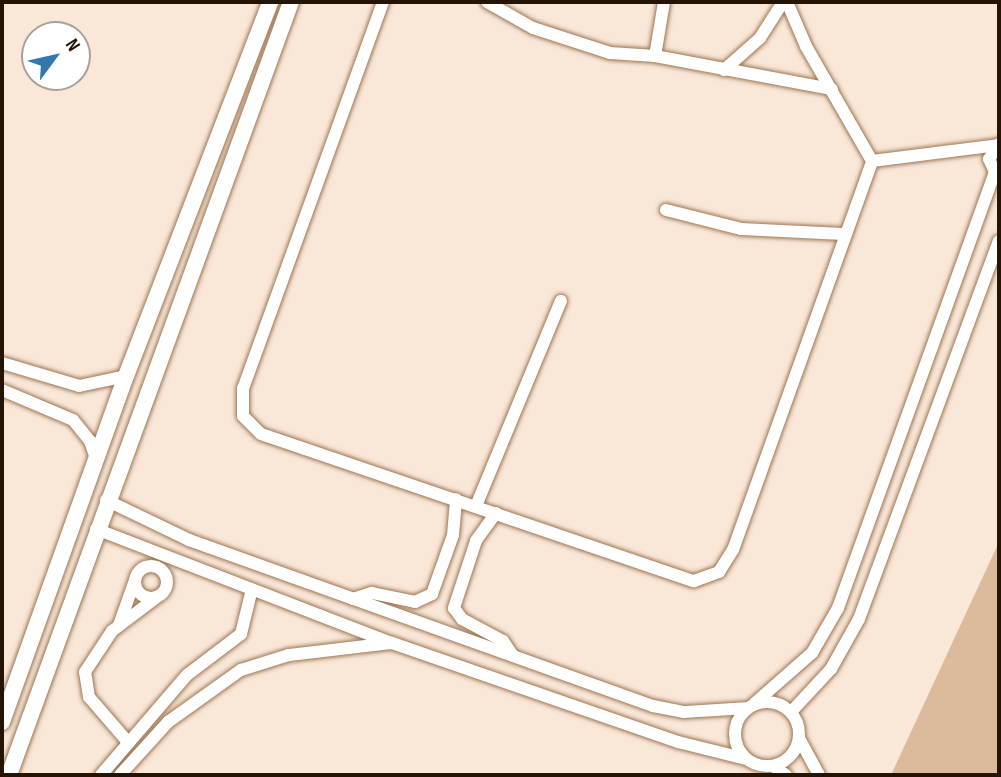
<!DOCTYPE html>
<html>
<head>
<meta charset="utf-8">
<style>
  body { margin:0 }
  #map { position:relative; width:1001px; height:777px; overflow:hidden; background:#f9e7d8; font-family:"Sofia Sans Condensed",sans-serif }
  div>[style] { position:absolute }
  .green>* { inset:0; background:#dcbb9d }
  .roads { filter:drop-shadow(0 0 2px #9d7551) drop-shadow(0 0 2px #9d7551) }
  .street>* { height:12px; margin:-6px; padding:0 6px; transform-origin:6px; border-radius:6px; background:#fff }
  .street>.ring { margin:-6px; padding:0; box-sizing:content-box; background:none; border:12px solid #fff; border-radius:50% }
  .secondary>* { height:16px; margin:-8px; padding:0 8px; transform-origin:8px; border-radius:8px; background:#fff }
  span { translate:-50% -50%; white-space:nowrap; text-align:center; line-height:1.15; -webkit-text-stroke:5px #fff; paint-order:stroke }
  .frame { position:absolute; inset:0; border:4px solid #231405; pointer-events:none }
  .north { position:absolute; left:21px; top:21px; width:70px; height:70px; box-sizing:border-box; background:#fff; border:2px solid #a7a19b; border-radius:50%; rotate:57deg; font-size:19px; font-weight:700; line-height:28px; text-align:center; color:#231405 }
  .north::after { content:''; display:block; margin:auto; width:24px; height:32px; background:#3079ad; clip-path:polygon(50% 0,100% 100%,50% 72%,0 100%) }
</style>
</head>
<body>
<div id="map">
  <div class="green">
    <div style="clip-path:polygon(999px 542px,999px 775px,891px 775px)"></div>
  </div>
  <div class="roads">
    <div class="street">
      <div style="left:383px;top:2px;width:411px;rotate:109.9deg"></div>
      <div style="left:243px;top:388px;width:28px;rotate:90deg"></div>
      <div style="left:243px;top:416px;width:25px;rotate:45deg"></div>
      <div style="left:261px;top:434px;width:457px;rotate:18.8deg"></div>
      <div style="left:694px;top:581px;width:27px;rotate:-20deg"></div>
      <div style="left:719px;top:572px;width:26px;rotate:-58deg"></div>
      <div style="left:733px;top:550px;width:413px;rotate:-70.3deg"></div>
      <div style="left:872px;top:161px;width:133px;rotate:-119.9deg"></div>
      <div style="left:806px;top:46px;width:48px;rotate:-113.4deg"></div>
      <div style="left:487px;top:2px;width:53px;rotate:29.5deg"></div>
      <div style="left:533px;top:28px;width:81px;rotate:18deg"></div>
      <div style="left:610px;top:53px;width:45px;rotate:3.8deg"></div>
      <div style="left:655px;top:56px;width:180px;rotate:10.6deg"></div>
      <div style="left:655px;top:56px;width:55px;rotate:-80.5deg"></div>
      <div style="left:724px;top:70px;width:48px;rotate:-41.6deg"></div>
      <div style="left:760px;top:38px;width:43px;rotate:-57.4deg"></div>
      <div style="left:872px;top:161px;width:127px;rotate:-7.2deg"></div>
      <div style="left:998px;top:179px;width:22px;rotate:-114deg"></div>
      <div style="left:989px;top:159px;width:18px;rotate:-56deg"></div>
      <div style="left:666px;top:210px;width:77px;rotate:14.2deg"></div>
      <div style="left:741px;top:229px;width:102px;rotate:2.8deg"></div>
      <div style="left:2px;top:363px;width:80px;rotate:16.6deg"></div>
      <div style="left:79px;top:386px;width:48px;rotate:-12deg"></div>
      <div style="left:2px;top:390px;width:77px;rotate:22.9deg"></div>
      <div style="left:73px;top:420px;width:27px;rotate:51deg"></div>
      <div style="left:90px;top:441px;width:18px;rotate:71deg"></div>
      <div style="left:106px;top:500px;width:92px;rotate:25.7deg"></div>
      <div style="left:189px;top:540px;width:493px;rotate:19.7deg"></div>
      <div style="left:653px;top:706px;width:32px;rotate:11deg"></div>
      <div style="left:684px;top:712px;width:63px;rotate:-3.6deg"></div>
      <div style="left:476px;top:506px;width:222px;rotate:-67.5deg"></div>
      <div style="left:496px;top:513px;width:34px;rotate:126deg"></div>
      <div style="left:476px;top:541px;width:71px;rotate:108.2deg"></div>
      <div style="left:454px;top:608px;width:14px;rotate:54deg"></div>
      <div style="left:462px;top:619px;width:47px;rotate:28.2deg"></div>
      <div style="left:503px;top:641px;width:18px;rotate:56deg"></div>
      <div style="left:96px;top:529px;width:317px;rotate:21.1deg"></div>
      <div style="left:392px;top:643px;width:303px;rotate:19.1deg"></div>
      <div style="left:678px;top:742px;width:70px;rotate:14deg"></div>
      <div class="ring" style="left:135px;top:566px;width:20px;height:20px"></div>
      <div style="left:353px;top:599px;width:20px;rotate:-18deg"></div>
      <div style="left:372px;top:593px;width:44px;rotate:11.8deg"></div>
      <div style="left:415px;top:602px;width:19px;rotate:-25deg"></div>
      <div style="left:432px;top:594px;width:63px;rotate:-70.4deg"></div>
      <div style="left:453px;top:535px;width:36px;rotate:-85deg"></div>
      <div style="left:119px;top:625px;width:48px;rotate:-70.4deg"></div>
      <div class="ring" style="left:735px;top:702px;width:52px;height:52px"></div>
      <div style="left:755px;top:703px;width:76px;rotate:-41.3deg"></div>
      <div style="left:812px;top:653px;width:52px;rotate:-60deg"></div>
      <div style="left:838px;top:608px;width:460px;rotate:-70.2deg"></div>
      <div style="left:791px;top:712px;width:59px;rotate:-47.1deg"></div>
      <div style="left:831px;top:669px;width:57px;rotate:-60.8deg"></div>
      <div style="left:859px;top:619px;width:403px;rotate:-69.7deg"></div>
      <div style="left:799px;top:738px;width:42px;rotate:61.6deg"></div>
      <div style="left:127px;top:741px;width:58px;rotate:-130.8deg"></div>
      <div style="left:89px;top:697px;width:25px;rotate:-99deg"></div>
      <div style="left:85px;top:672px;width:49px;rotate:-56.6deg"></div>
      <div style="left:112px;top:631px;width:56px;rotate:-37.1deg"></div>
      <div style="left:773px;top:766px;width:16px;rotate:35deg"></div>
      <div style="left:101px;top:775px;width:132px;rotate:-49.3deg"></div>
      <div style="left:187px;top:675px;width:68px;rotate:-37.2deg"></div>
      <div style="left:241px;top:634px;width:46px;rotate:-76.3deg"></div>
      <div style="left:120px;top:775px;width:72px;rotate:-47.8deg"></div>
      <div style="left:168px;top:722px;width:90px;rotate:-35.5deg"></div>
      <div style="left:241px;top:670px;width:50px;rotate:-17.4deg"></div>
      <div style="left:289px;top:655px;width:103px;rotate:-6.7deg"></div>
    </div>
    <div class="secondary">
      <div style="left:2px;top:722px;width:368px;rotate:-70.3deg"></div>
      <div style="left:126px;top:376px;width:401px;rotate:-68.9deg"></div>
      <div style="left:9px;top:775px;width:823px;rotate:-69.96deg"></div>
    </div>
  </div>
  <div class="frame"></div>
  <div class="north">N</div>
</div>
</body>
</html>
